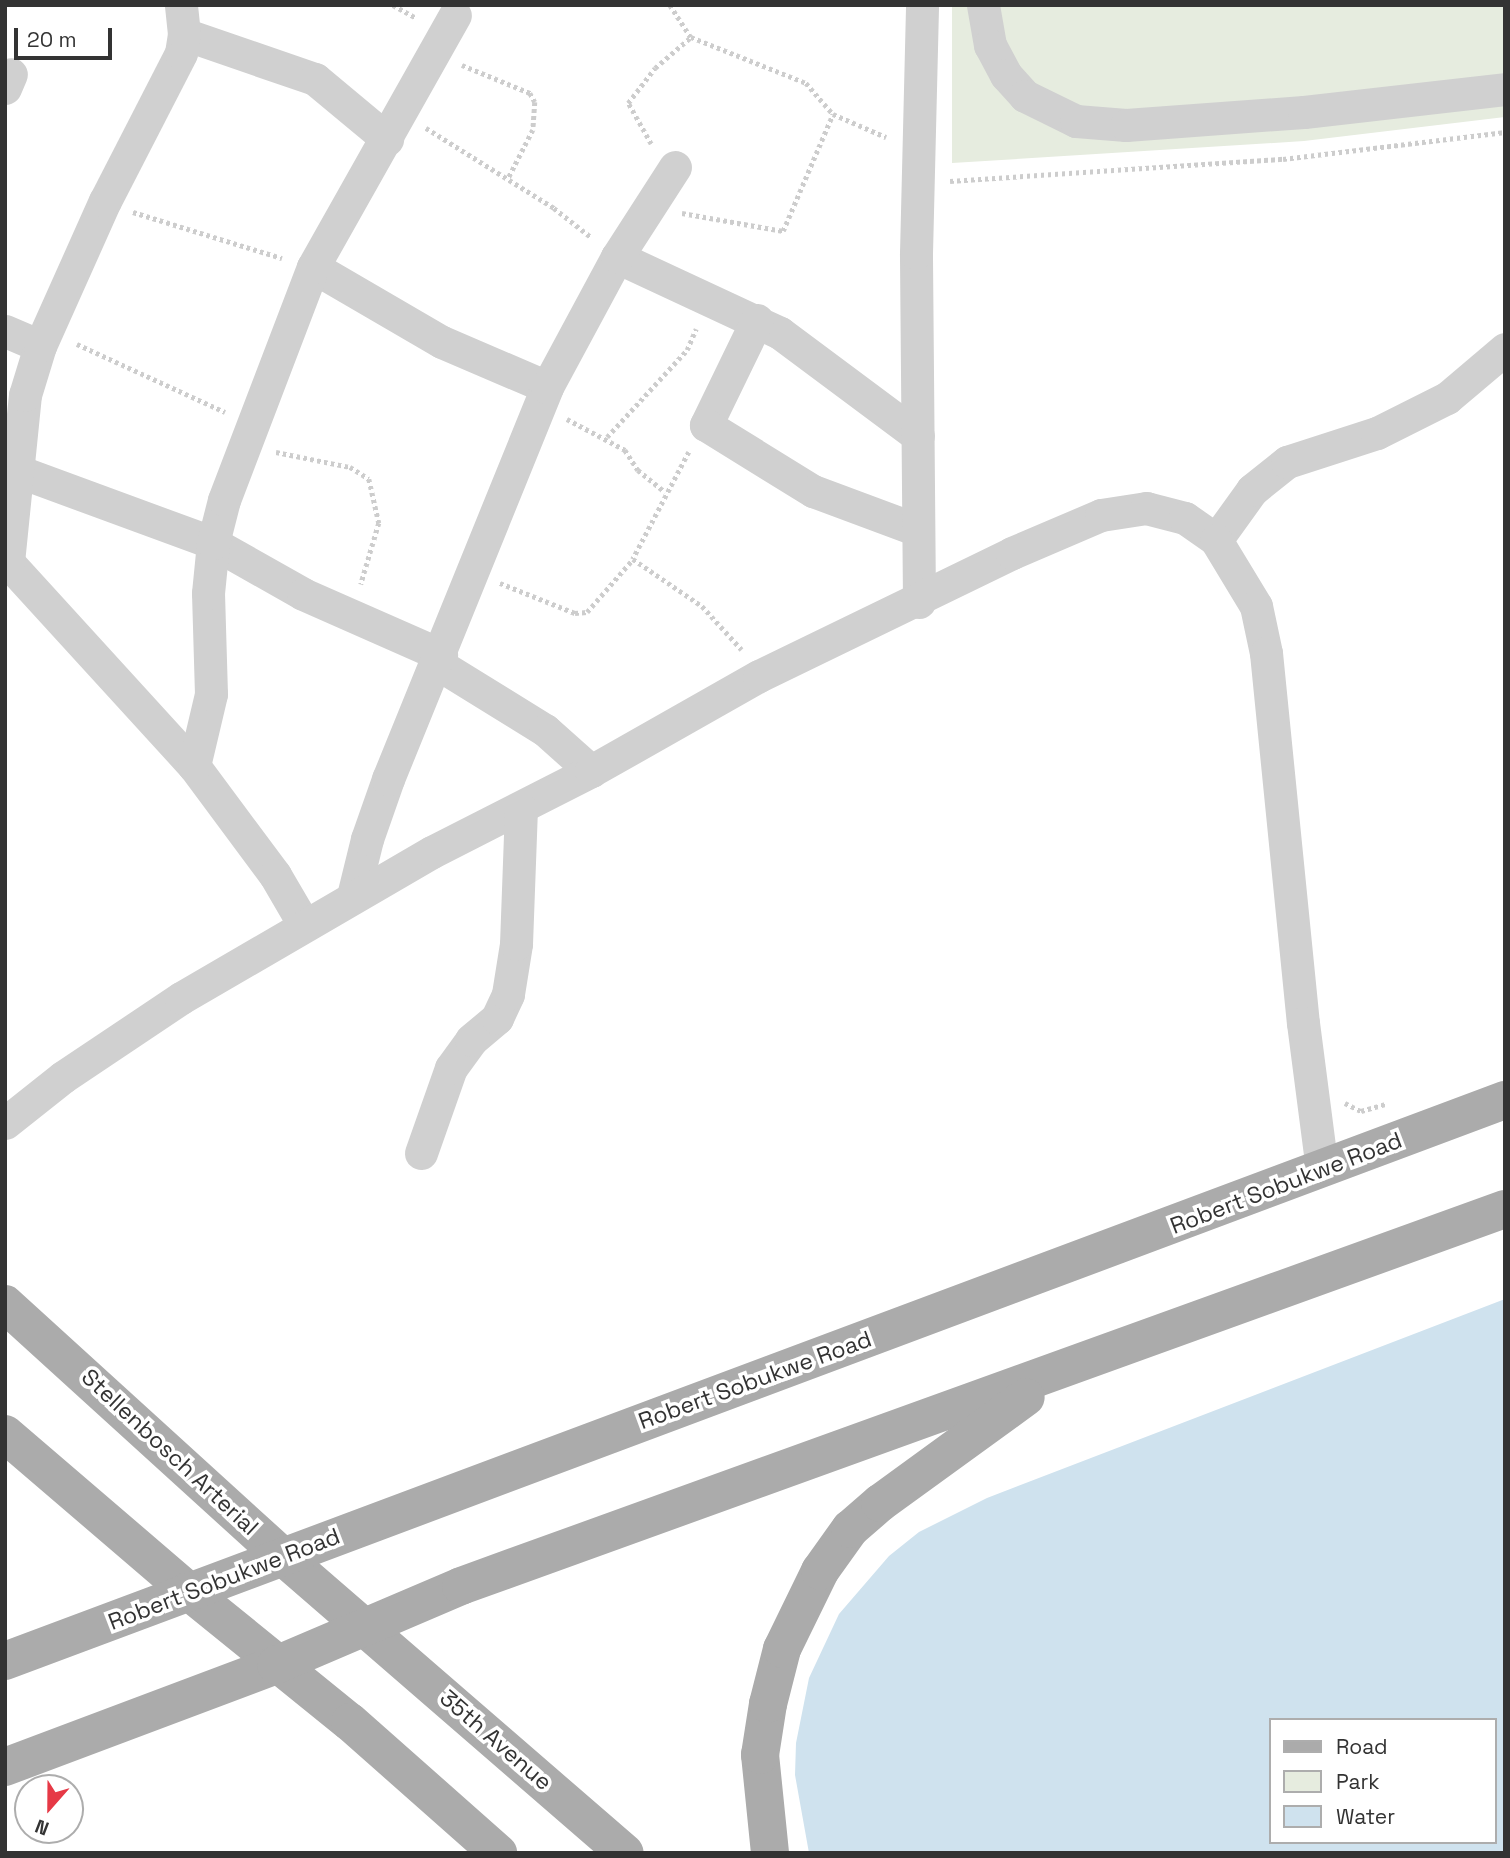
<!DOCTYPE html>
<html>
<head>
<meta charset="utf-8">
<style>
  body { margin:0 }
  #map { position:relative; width:1510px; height:1858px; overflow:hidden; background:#fff; font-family:"Space Grotesk",sans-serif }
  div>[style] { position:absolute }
  .green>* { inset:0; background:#e6ecdf }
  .water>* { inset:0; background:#cfe2ee }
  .path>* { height:4.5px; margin-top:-2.25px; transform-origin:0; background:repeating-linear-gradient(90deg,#cdcdcd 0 3.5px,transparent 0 7px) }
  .minor>* { height:33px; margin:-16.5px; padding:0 16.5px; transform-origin:16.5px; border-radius:16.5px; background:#d0d0d0 }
  .major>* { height:38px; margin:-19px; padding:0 19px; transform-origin:19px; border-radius:19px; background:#ababab }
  span { translate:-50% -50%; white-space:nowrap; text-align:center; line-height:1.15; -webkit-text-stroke:7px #fff; paint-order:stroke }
  .street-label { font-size:23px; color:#333 }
  .frame { position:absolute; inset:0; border:7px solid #333; pointer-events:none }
  .legend { position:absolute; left:1269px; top:1718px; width:228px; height:126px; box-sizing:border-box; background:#fff; border:2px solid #adadad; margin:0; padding:9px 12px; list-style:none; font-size:21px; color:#333 }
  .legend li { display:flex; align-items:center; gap:14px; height:35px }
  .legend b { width:35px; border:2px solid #adadad }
  .north { position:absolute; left:14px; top:1774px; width:70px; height:70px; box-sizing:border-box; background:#fff; border:2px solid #adadad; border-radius:50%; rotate:201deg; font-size:19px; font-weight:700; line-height:28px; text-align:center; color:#333 }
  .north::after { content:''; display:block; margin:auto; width:24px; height:32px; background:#e63946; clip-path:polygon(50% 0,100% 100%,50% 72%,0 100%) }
  .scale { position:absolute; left:14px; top:28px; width:98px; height:32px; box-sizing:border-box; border:4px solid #333; border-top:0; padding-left:9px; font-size:21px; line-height:24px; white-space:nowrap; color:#333; -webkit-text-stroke:5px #fff; paint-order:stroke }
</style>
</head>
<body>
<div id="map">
  <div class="green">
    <div style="clip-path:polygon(952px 5px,1505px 5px,1505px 117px,1304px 141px,952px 163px)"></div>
  </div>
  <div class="water">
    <div style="clip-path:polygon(evenodd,1505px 1299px,1505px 1853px,809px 1853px,795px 1775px,796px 1743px,809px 1678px,839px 1614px,889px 1556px,919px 1532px,987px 1498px,1505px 1299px,1270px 1720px,1494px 1720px,1494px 1842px,1270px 1842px,1270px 1720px)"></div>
  </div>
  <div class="path">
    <div style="left:393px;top:5px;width:26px;rotate:29deg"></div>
    <div style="left:670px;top:5px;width:38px;rotate:57deg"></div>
    <div style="left:462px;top:65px;width:74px;rotate:22.4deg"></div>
    <div style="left:530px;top:93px;width:10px;rotate:61deg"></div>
    <div style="left:535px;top:102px;width:28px;rotate:94deg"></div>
    <div style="left:533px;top:130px;width:55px;rotate:117deg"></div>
    <div style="left:426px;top:128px;width:151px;rotate:32deg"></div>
    <div style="left:554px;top:208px;width:47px;rotate:38.1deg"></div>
    <div style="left:651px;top:144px;width:47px;rotate:-119.3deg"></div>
    <div style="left:628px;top:103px;width:44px;rotate:-52.4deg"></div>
    <div style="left:655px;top:68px;width:48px;rotate:-40.7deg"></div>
    <div style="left:691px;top:37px;width:124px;rotate:21.8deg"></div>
    <div style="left:806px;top:83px;width:41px;rotate:48.9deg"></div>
    <div style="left:950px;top:181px;width:334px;rotate:-3.8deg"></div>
    <div style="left:1283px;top:159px;width:224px;rotate:-6.9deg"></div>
    <div style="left:133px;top:212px;width:156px;rotate:17.2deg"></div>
    <div style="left:682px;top:213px;width:103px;rotate:10.1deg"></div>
    <div style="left:783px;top:231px;width:127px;rotate:-66.9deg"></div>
    <div style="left:833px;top:114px;width:58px;rotate:23.5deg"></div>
    <div style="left:77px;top:344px;width:163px;rotate:24.7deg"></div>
    <div style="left:567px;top:419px;width:66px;rotate:28.1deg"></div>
    <div style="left:625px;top:450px;width:24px;rotate:57deg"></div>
    <div style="left:638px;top:470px;width:35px;rotate:39deg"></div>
    <div style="left:607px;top:437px;width:118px;rotate:-47.4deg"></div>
    <div style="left:687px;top:350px;width:23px;rotate:-67deg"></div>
    <div style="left:276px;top:452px;width:76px;rotate:11.5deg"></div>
    <div style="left:350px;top:467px;width:22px;rotate:32deg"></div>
    <div style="left:369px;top:479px;width:45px;rotate:77.2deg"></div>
    <div style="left:379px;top:523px;width:64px;rotate:106.4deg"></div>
    <div style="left:689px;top:452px;width:121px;rotate:117.6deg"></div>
    <div style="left:633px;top:559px;width:83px;rotate:34.3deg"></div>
    <div style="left:702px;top:606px;width:59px;rotate:47.7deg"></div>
    <div style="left:500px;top:583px;width:81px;rotate:21.8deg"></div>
    <div style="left:575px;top:613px;width:12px;rotate:-5deg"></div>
    <div style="left:587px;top:612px;width:70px;rotate:-49deg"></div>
    <div style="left:1345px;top:1103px;width:18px;rotate:27deg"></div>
    <div style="left:1361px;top:1111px;width:25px;rotate:-16deg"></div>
  </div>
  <div class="minor">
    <div style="left:983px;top:5px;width:41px;rotate:80.1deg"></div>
    <div style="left:990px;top:45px;width:34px;rotate:62deg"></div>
    <div style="left:1006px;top:75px;width:28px;rotate:48deg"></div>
    <div style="left:1025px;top:96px;width:57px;rotate:26.1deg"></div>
    <div style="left:1076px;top:121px;width:50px;rotate:4.6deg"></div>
    <div style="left:1126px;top:125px;width:178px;rotate:-4.2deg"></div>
    <div style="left:1304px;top:112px;width:202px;rotate:-6.5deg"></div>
    <div style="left:184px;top:34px;width:139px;rotate:19deg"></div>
    <div style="left:315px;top:79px;width:94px;rotate:39.8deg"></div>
    <div style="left:5px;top:88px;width:15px;rotate:-67deg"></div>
    <div style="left:617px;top:257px;width:180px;rotate:25deg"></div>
    <div style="left:780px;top:333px;width:172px;rotate:36.7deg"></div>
    <div style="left:313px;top:267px;width:149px;rotate:30.2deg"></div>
    <div style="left:442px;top:342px;width:114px;rotate:23.2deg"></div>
    <div style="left:757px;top:320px;width:117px;rotate:115.9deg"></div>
    <div style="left:706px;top:425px;width:126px;rotate:31.7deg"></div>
    <div style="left:813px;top:491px;width:109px;rotate:20.4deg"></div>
    <div style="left:5px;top:331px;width:38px;rotate:23deg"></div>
    <div style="left:15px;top:470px;width:211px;rotate:20.2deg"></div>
    <div style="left:213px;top:543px;width:103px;rotate:29.5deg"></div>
    <div style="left:303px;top:594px;width:151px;rotate:23.8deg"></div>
    <div style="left:1216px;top:540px;width:62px;rotate:-54.2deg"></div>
    <div style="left:1252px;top:490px;width:45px;rotate:-38.7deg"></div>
    <div style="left:1287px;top:462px;width:95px;rotate:-17.9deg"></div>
    <div style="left:1377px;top:433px;width:78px;rotate:-26.6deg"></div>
    <div style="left:1447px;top:398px;width:76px;rotate:-40.2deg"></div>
    <div style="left:5px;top:559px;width:280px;rotate:47.6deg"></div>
    <div style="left:194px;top:766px;width:136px;rotate:53.4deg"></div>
    <div style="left:275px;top:875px;width:56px;rotate:59.7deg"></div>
    <div style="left:8px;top:562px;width:168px;rotate:-84.2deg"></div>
    <div style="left:25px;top:395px;width:51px;rotate:-73deg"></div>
    <div style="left:40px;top:346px;width:159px;rotate:-65.9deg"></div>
    <div style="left:105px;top:201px;width:166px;rotate:-62.8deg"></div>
    <div style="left:181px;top:53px;width:19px;rotate:-81deg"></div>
    <div style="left:184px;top:34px;width:29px;rotate:-96deg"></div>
    <div style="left:919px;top:602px;width:349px;rotate:-90.5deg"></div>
    <div style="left:916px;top:253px;width:248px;rotate:-88.6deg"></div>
    <div style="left:438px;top:664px;width:126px;rotate:31.7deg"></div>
    <div style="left:545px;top:730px;width:62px;rotate:41.7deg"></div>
    <div style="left:194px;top:766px;width:74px;rotate:-76.7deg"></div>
    <div style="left:211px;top:694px;width:101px;rotate:-91.7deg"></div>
    <div style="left:208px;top:593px;width:50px;rotate:-84.3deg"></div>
    <div style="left:213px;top:543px;width:44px;rotate:-75.7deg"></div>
    <div style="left:224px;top:500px;width:249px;rotate:-69.1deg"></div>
    <div style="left:313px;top:267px;width:289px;rotate:-60.6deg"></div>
    <div style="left:353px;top:896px;width:59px;rotate:-76.2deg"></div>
    <div style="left:367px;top:839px;width:64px;rotate:-70.7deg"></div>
    <div style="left:388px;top:779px;width:423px;rotate:-67.9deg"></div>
    <div style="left:547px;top:387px;width:148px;rotate:-61.7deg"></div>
    <div style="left:617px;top:257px;width:107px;rotate:-57.2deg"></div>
    <div style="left:5px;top:1123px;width:74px;rotate:-38.4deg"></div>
    <div style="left:63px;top:1077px;width:142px;rotate:-33.8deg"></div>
    <div style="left:181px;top:998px;width:290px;rotate:-30.2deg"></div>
    <div style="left:432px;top:852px;width:178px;rotate:-27deg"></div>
    <div style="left:591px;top:771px;width:193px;rotate:-29.5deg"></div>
    <div style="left:759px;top:676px;width:281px;rotate:-25.9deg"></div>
    <div style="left:1012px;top:553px;width:97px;rotate:-23.1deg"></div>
    <div style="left:1101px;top:515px;width:46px;rotate:-8.8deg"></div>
    <div style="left:1146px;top:508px;width:40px;rotate:14.4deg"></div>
    <div style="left:1185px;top:518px;width:38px;rotate:35deg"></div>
    <div style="left:1216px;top:540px;width:77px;rotate:58.8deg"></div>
    <div style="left:1256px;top:606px;width:48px;rotate:78deg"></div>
    <div style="left:1266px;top:653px;width:372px;rotate:84.3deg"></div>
    <div style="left:1303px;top:1023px;width:147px;rotate:82.6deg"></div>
    <div style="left:421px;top:1153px;width:90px;rotate:-70.6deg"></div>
    <div style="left:451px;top:1068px;width:34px;rotate:-54deg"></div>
    <div style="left:471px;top:1040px;width:34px;rotate:-40deg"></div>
    <div style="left:497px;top:1018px;width:26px;rotate:-65deg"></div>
    <div style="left:508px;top:994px;width:51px;rotate:-80.9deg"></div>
    <div style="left:516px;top:944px;width:135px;rotate:-87.9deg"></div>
  </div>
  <div class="major">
    <div style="left:5px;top:1304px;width:376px;rotate:42.3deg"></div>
    <div style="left:283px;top:1557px;width:452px;rotate:40.9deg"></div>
    <div style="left:5px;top:1434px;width:241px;rotate:40.6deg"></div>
    <div style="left:188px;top:1591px;width:208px;rotate:39deg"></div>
    <div style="left:350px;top:1722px;width:198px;rotate:41.5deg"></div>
    <div style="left:5px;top:1661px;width:1601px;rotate:-20.51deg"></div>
    <div style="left:5px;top:1767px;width:290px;rotate:-20.6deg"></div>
    <div style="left:276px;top:1665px;width:201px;rotate:-23.1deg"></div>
    <div style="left:461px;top:1586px;width:1110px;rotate:-19.86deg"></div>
    <div style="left:770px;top:1853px;width:99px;rotate:-95.8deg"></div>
    <div style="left:760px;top:1755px;width:52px;rotate:-81.1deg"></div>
    <div style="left:768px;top:1704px;width:57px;rotate:-75.7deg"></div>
    <div style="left:782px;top:1649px;width:87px;rotate:-64deg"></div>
    <div style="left:820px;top:1571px;width:52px;rotate:-54.5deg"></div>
    <div style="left:850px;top:1529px;width:40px;rotate:-41deg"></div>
    <div style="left:880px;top:1503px;width:180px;rotate:-36deg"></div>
  </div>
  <div class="street-label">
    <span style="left:1286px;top:1183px;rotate:-21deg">Robert Sobukwe Road</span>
    <span style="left:755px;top:1380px;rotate:-20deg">Robert Sobukwe Road</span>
    <span style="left:170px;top:1452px;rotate:43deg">Stellenbosch Arterial</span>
    <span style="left:224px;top:1579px;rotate:-21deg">Robert Sobukwe Road</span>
    <span style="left:496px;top:1740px;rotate:41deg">35th Avenue</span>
  </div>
  <div class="frame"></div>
  <ul class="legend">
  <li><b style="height:9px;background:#ababab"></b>Road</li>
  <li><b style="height:19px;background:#e6ecdf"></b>Park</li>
  <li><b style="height:19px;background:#cfe2ee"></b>Water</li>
  </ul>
  <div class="north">N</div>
  <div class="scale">20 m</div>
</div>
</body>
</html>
